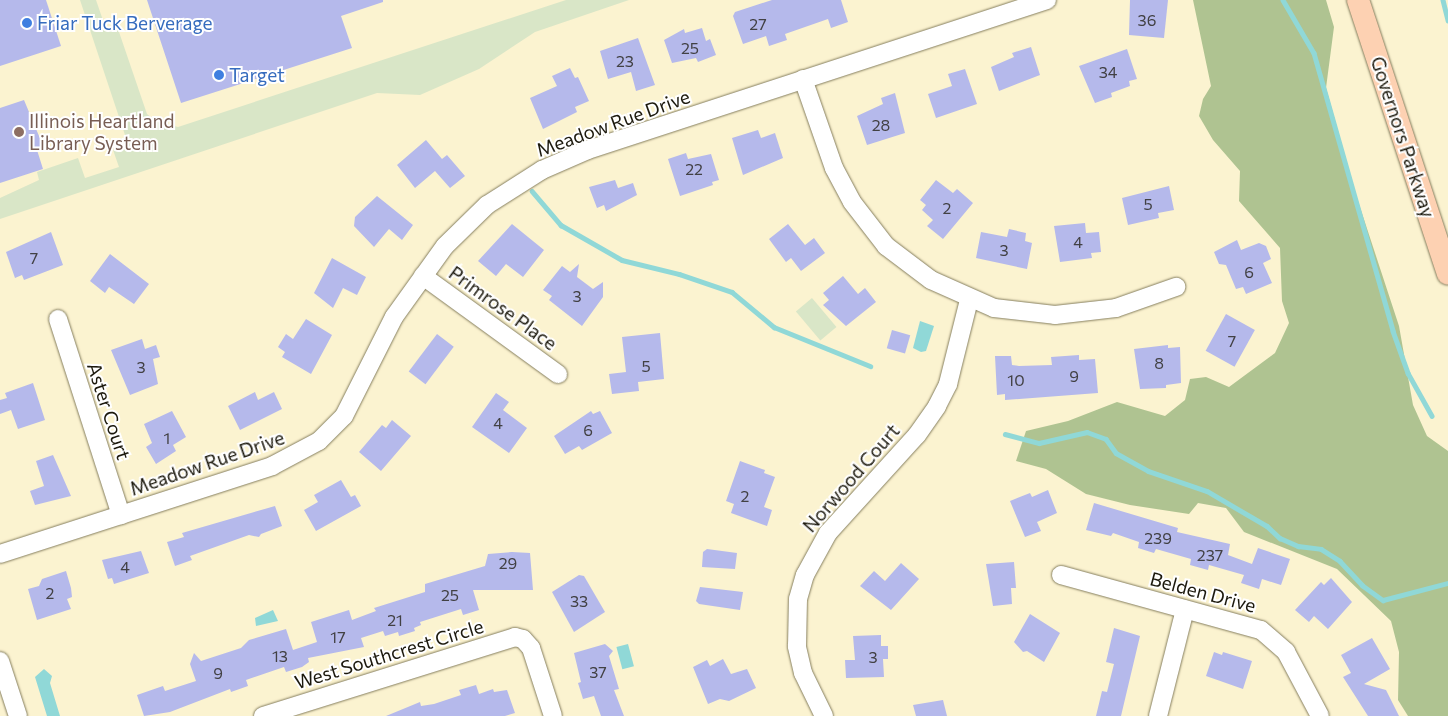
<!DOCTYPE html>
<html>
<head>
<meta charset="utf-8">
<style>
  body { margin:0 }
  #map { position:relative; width:1448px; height:716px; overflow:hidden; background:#fbf3d0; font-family:Commissioner,sans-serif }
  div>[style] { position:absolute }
  .green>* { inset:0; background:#d9e6c7; transform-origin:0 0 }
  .forest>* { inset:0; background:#afc391 }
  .water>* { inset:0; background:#90d8d7; transform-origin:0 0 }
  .stream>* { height:4.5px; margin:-2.25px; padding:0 2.25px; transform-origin:2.25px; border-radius:2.25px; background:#90d8d7 }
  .building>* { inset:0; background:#b5b9eb; transform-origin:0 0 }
  .roads { filter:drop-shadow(0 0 1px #857e5e) drop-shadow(0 0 1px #857e5e) }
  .minor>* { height:18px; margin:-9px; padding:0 9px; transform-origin:9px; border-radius:9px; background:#fff }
  .major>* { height:22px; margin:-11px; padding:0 11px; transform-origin:11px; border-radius:11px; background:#fdd1b2 }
  .dots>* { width:14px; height:14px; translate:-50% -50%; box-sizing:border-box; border:2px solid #fff; border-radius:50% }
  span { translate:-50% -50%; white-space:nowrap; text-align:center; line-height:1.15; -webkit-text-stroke:4px #fff; paint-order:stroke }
  .number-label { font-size:16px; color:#424144 }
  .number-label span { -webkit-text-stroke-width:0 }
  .shop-label { font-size:19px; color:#366cbe }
  .left { translate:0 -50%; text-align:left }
  .education-label { font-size:19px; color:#785e54 }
  .street-label { font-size:19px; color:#1c190d }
</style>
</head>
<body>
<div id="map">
  <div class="green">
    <div style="clip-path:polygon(80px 0,96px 0,107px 32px,118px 29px,147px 114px,157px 122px,178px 127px,566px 0,629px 0,535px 32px,479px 69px,420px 95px,377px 93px,0 219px,0 198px,39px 180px,37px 172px,78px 158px,85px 178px,119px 167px,113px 150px,128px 144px)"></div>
    <div style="left:812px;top:298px;width:38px;height:21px;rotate:50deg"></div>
  </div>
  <div class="forest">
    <div style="clip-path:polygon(1193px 0,1326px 0,1334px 27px,1326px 88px,1355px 192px,1399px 326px,1413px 405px,1427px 436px,1448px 451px,1448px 716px,1408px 716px,1398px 700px,1399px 652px,1391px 621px,1337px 569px,1244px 532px,1226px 508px,1198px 503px,1189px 514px,1130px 505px,1086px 494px,1046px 469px,1016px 461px,1026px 431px,1068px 421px,1117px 402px,1165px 416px,1185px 400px,1190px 379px,1206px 377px,1229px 387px,1275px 353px,1289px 323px,1282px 301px,1280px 248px,1239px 201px,1240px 171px,1213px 140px,1199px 116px,1203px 99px,1211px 86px)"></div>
  </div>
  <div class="water">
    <div style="clip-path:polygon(920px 321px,934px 326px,926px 351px,921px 352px,913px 348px)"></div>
    <div style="clip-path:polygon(273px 610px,278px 621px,256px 626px,255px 618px)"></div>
    <div style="left:628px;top:644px;width:23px;height:12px;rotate:75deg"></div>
    <div style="clip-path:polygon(44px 669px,52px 676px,50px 683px,60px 716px,47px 716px,35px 677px)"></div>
  </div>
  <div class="stream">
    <div style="left:1283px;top:0;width:61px;rotate:59.7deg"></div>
    <div style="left:1314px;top:53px;width:289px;rotate:74.1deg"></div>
    <div style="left:1393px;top:331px;width:45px;rotate:70.3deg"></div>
    <div style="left:1408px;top:373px;width:49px;rotate:60.8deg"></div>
    <div style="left:1443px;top:0;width:21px;rotate:76deg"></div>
    <div style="left:532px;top:191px;width:45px;rotate:49.5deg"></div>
    <div style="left:561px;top:225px;width:70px;rotate:29.8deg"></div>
    <div style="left:622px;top:260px;width:59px;rotate:13.8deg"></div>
    <div style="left:679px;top:274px;width:56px;rotate:18.8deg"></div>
    <div style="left:732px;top:292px;width:55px;rotate:39.8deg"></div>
    <div style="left:774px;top:327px;width:104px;rotate:22.1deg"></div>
    <div style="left:1005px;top:434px;width:35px;rotate:15deg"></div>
    <div style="left:1039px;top:443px;width:49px;rotate:-12.9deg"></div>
    <div style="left:1087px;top:432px;width:20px;rotate:20deg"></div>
    <div style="left:1106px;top:439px;width:17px;rotate:54deg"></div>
    <div style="left:1116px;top:453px;width:37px;rotate:29deg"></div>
    <div style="left:1148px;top:471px;width:62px;rotate:18.7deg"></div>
    <div style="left:1207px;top:491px;width:69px;rotate:30.3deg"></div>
    <div style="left:1267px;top:526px;width:18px;rotate:43deg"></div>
    <div style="left:1280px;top:538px;width:20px;rotate:24deg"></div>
    <div style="left:1298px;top:546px;width:23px;rotate:7deg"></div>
    <div style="left:1321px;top:549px;width:22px;rotate:32deg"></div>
    <div style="left:1340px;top:561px;width:33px;rotate:47deg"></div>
    <div style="left:1362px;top:585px;width:26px;rotate:36deg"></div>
    <div style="left:1383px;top:600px;width:67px;rotate:-14.7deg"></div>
  </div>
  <div class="building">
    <div style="clip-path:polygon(0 0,46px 0,61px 46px,0 66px)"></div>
    <div style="clip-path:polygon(147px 0,383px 0,383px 2px,341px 16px,352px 48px,181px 103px)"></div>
    <div style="clip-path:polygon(772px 0,841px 0,848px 22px,831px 28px,828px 19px,785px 34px,787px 40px,769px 46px,766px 36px,743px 44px,733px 16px,735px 12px)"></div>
    <div style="clip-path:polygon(1130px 0,1168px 0,1164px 38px,1129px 35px)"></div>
    <div style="clip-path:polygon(702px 28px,706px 41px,710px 39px,716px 55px,698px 62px,696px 58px,672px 63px,664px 40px,684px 29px,685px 33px)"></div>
    <div style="clip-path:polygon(638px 38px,655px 85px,636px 91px,631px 72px,608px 79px,600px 51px)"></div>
    <div style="clip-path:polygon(1031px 47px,1040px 75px,999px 91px,991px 67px,1014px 57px,1012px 53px)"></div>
    <div style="clip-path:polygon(1127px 49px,1137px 79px,1129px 81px,1130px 86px,1111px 93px,1112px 97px,1095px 103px,1079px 66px)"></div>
    <div style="clip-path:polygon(570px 68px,575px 78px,578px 77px,589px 101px,575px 107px,577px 112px,543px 129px,530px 98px,557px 86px,552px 76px)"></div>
    <div style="clip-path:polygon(965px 69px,977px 104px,936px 118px,928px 94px,952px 86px,948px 74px)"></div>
    <div style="clip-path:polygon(895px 93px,905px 133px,867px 145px,857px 116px,883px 104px,881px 98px)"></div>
    <div style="clip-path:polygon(24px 100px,44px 148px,37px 150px,43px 169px,0 183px,0 108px)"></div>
    <div style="clip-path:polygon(758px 130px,761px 138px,775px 133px,783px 158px,743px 175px,732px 138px)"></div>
    <div style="clip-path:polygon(426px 140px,442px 159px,447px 155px,465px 176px,450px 188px,435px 171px,415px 188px,397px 165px)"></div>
    <div style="clip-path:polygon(686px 153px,688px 159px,711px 154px,719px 180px,712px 182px,713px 185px,680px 196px,668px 159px)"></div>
    <div style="clip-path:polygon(615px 180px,618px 188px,633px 183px,637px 195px,606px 211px,604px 205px,597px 208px,589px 187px)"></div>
    <div style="clip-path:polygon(936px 180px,953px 193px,957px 189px,973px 203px,943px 239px,927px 226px,933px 220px,922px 210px,926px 205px,920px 200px)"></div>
    <div style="clip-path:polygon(1169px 186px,1174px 210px,1158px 213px,1159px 218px,1128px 225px,1122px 198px)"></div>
    <div style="clip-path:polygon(377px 196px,413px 225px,402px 240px,389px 229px,374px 247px,354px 226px,355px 217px)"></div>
    <div style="clip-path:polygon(1085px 223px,1086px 233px,1099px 232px,1101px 252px,1091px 253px,1092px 258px,1060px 262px,1054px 226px)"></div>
    <div style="clip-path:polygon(512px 224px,544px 250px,523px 277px,506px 264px,496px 276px,478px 261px)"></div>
    <div style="clip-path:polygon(788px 224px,805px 245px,814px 238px,825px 253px,801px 271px,791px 258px,786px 262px,769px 239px)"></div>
    <div style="clip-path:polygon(1009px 229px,1026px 233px,1025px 241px,1032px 243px,1027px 269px,976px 258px,981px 232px,1007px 237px)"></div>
    <div style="clip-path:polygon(51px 232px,63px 265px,24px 280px,22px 275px,15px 278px,6px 252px)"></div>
    <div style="clip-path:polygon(1237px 240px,1241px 250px,1259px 243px,1266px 246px,1271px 259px,1263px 263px,1272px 283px,1246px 294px,1243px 287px,1236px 289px,1226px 265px,1219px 264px,1214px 252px)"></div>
    <div style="clip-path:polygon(110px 254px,149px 284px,134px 304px,109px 287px,105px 293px,90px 281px)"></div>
    <div style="clip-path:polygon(332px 258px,366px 277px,357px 295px,343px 288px,333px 308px,314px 293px)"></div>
    <div style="clip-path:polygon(579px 264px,577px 277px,593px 289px,603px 282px,603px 297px,582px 326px,549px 300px,552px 296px,543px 290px,562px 266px,570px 272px)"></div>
    <div style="clip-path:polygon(843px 276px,858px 294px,865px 288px,876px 302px,846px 326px,823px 305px,829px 300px,823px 293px)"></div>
    <div style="left:1226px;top:314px;width:33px;height:42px;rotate:29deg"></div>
    <div style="clip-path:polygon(306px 319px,332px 335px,311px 374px,282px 357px,285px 352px,278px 347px,286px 334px,293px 339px)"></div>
    <div style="left:892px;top:330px;width:19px;height:19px;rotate:16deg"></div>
    <div style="clip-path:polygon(660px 333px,664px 379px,638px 382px,639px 391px,612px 394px,609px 374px,626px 372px,622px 337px)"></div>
    <div style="left:437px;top:334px;width:21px;height:47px;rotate:37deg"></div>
    <div style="clip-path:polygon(142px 339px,145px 349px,156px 345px,160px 357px,153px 359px,158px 384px,130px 395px,111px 350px)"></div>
    <div style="clip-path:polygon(1168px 345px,1168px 348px,1180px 347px,1181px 383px,1166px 385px,1166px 388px,1140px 389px,1134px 349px)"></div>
    <div style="clip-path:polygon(1079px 355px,1079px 360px,1095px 359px,1098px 393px,1005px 400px,1005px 394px,997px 395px,995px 356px,1011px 356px,1012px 365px,1019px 366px,1052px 365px,1051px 357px)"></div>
    <div style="clip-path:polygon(33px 383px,45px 420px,18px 429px,11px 410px,0 414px,0 400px,7px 398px,5px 393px)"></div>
    <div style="clip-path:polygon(255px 392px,258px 400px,274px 392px,282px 409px,240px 430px,228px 406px)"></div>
    <div style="clip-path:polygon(496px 393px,509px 402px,503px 410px,527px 428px,509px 453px,472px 427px)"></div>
    <div style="clip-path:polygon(172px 411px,186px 437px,173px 445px,176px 451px,156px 464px,146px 447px,152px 443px,144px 424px)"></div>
    <div style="clip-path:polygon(591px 411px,593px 414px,600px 411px,612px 433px,582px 450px,579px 446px,565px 454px,554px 436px)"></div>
    <div style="clip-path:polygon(392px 420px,411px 436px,381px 471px,359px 452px,382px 425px,386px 428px)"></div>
    <div style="clip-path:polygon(53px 455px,71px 496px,35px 505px,30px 491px,44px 486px,36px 461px)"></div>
    <div style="clip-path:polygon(740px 461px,765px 470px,764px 473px,775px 477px,764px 507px,772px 510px,767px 526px,731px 513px,734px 504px,726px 501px)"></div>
    <div style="clip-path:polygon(341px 480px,351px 497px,355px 495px,361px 506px,316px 531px,304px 510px,318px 502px,314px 495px)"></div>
    <div style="clip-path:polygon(1048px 490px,1057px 513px,1037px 522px,1041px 531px,1025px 537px,1010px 501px,1030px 493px,1032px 497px)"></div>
    <div style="clip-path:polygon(1094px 503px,1178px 528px,1177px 532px,1230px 544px,1228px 555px,1252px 564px,1258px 548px,1290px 559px,1281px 585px,1262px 579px,1259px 589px,1241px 583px,1244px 575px,1209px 565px,1208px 570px,1190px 565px,1191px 559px,1156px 549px,1154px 553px,1138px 548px,1139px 542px,1113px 533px,1111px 536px,1086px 530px)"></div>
    <div style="clip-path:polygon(275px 506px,282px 526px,261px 534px,259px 537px,249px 535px,190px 556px,192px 560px,175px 566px,167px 542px,184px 537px,182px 533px)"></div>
    <div style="clip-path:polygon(707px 549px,737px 553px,735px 569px,702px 567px,703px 552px)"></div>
    <div style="clip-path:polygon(141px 551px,149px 573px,114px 584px,112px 578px,108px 579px,102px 560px)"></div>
    <div style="clip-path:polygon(512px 552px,530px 553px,533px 590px,473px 590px,479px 610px,463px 615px,461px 609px,420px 622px,421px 625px,414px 628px,415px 631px,399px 636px,398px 632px,385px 636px,383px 631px,361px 638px,364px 647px,308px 658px,309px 662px,302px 667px,286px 672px,284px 667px,246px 680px,248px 686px,231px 692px,230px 689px,170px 712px,144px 716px,137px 695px,163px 686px,165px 691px,196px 681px,190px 664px,194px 653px,201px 661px,241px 648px,249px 640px,286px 629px,293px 650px,317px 642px,311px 622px,349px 610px,352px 620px,376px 611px,374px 608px,425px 592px,425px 584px,485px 566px,488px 554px)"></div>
    <div style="clip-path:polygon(1014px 562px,1016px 588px,1011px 588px,1012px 604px,993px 606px,986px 564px)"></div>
    <div style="clip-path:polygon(901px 563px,919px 579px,891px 610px,860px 586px,874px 571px,885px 581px)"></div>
    <div style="clip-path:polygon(66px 571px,71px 588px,72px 597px,67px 599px,71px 609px,37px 620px,28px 589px,39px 586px,42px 579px)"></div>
    <div style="clip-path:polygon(579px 575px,584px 576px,605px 612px,574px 632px,552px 592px)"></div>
    <div style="clip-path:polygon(1331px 578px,1352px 602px,1328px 629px,1314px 616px,1309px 622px,1295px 610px,1321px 582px,1324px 585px)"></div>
    <div style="clip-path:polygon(700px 587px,743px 592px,740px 610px,699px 604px,696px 601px)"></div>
    <div style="clip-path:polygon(1030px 614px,1060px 633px,1044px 662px,1027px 651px,1023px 652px,1014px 642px)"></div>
    <div style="clip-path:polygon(1114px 628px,1140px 636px,1121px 716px,1096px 716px,1102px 691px,1107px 692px,1114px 664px,1106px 662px)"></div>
    <div style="clip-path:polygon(881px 635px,881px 646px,888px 646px,888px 659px,883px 659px,884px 677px,846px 678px,845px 660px,855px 660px,853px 636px)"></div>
    <div style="clip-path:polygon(1372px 638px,1390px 669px,1364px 684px,1386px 690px,1399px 716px,1368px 716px,1343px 677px,1351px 673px,1341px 655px)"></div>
    <div style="clip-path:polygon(605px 644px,613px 651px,609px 656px,619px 689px,614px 690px,624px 716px,601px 716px,594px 696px,583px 699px,578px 683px,581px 682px,574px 653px)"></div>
    <div style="clip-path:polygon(1214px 652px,1222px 655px,1223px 652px,1252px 661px,1243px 689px,1206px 676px)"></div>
    <div style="clip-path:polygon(723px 659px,731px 674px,747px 669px,756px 688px,729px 701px,720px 699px,708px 704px,693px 667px,707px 660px,710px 666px)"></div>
    <div style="clip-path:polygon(476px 685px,479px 694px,493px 689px,494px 692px,507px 690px,515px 713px,505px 716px,386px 716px,420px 702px,421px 706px,434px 704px,461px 695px,459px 690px)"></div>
    <div style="clip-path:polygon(943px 700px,947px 716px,916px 716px,913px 705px)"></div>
  </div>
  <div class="roads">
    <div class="minor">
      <div style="left:803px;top:79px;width:94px;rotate:70.8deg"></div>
      <div style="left:834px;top:168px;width:38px;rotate:62deg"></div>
      <div style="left:852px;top:202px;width:56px;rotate:52.3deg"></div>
      <div style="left:886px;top:246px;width:56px;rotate:37.1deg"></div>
      <div style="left:931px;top:280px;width:69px;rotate:24deg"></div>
      <div style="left:994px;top:308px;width:61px;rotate:6.5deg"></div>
      <div style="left:1055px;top:315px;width:61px;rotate:-6.5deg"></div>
      <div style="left:1116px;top:308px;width:64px;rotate:-19.3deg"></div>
      <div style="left:423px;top:276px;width:167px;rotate:36deg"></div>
      <div style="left:58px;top:319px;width:206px;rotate:72.2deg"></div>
      <div style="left:0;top:554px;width:286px;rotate:-17.9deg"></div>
      <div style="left:272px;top:466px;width:53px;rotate:-28deg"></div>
      <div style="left:319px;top:441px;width:35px;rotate:-45deg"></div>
      <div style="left:344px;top:416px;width:111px;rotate:-63.2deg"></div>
      <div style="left:394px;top:317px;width:87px;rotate:-54.3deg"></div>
      <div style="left:445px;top:246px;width:59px;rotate:-44.3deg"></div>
      <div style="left:487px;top:205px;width:65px;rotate:-32.5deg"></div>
      <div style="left:542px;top:170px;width:50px;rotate:-23.5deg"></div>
      <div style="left:588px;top:150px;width:483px;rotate:-18.1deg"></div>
      <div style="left:1061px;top:575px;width:207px;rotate:15.4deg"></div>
      <div style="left:1261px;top:630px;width:33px;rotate:41deg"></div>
      <div style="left:1286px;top:652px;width:72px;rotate:62deg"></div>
      <div style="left:0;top:661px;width:58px;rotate:71.9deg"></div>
      <div style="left:263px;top:716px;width:264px;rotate:-17.4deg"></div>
      <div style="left:515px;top:637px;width:8px;rotate:14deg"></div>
      <div style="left:523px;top:639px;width:12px;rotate:48deg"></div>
      <div style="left:531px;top:648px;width:71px;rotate:72.1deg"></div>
      <div style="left:824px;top:716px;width:48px;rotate:-116deg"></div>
      <div style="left:803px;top:673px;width:28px;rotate:-103deg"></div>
      <div style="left:797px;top:646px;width:47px;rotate:-88.8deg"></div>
      <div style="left:798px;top:599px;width:25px;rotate:-74deg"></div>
      <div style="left:805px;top:575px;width:48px;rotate:-61.3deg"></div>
      <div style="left:828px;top:533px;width:132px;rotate:-47.8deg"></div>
      <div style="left:917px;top:435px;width:35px;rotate:-55deg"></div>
      <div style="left:937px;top:406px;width:25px;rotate:-63deg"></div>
      <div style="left:948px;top:384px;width:87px;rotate:-76deg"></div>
      <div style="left:1158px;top:716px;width:110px;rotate:-75.8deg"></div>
    </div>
    <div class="major">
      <div style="left:1358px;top:0;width:288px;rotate:71.8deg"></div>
    </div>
  </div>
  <div class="dots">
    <div style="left:27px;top:23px;background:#3f7fe0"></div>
    <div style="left:219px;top:75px;background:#3f7fe0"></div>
    <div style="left:19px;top:132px;background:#8d6e63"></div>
  </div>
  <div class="number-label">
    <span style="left:1147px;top:20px">36</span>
    <span style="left:758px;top:24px">27</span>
    <span style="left:690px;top:48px">25</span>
    <span style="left:625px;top:61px">23</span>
    <span style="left:1108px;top:72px">34</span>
    <span style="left:881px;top:125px">28</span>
    <span style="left:694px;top:169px">22</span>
    <span style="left:1148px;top:204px">5</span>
    <span style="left:947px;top:208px">2</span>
    <span style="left:1078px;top:242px">4</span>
    <span style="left:1004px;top:250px">3</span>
    <span style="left:34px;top:258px">7</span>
    <span style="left:1249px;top:272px">6</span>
    <span style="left:577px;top:296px">3</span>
    <span style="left:1232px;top:341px">7</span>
    <span style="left:1159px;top:363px">8</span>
    <span style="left:646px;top:366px">5</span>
    <span style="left:141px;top:367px">3</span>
    <span style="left:1074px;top:376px">9</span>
    <span style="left:1016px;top:380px">10</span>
    <span style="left:498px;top:423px">4</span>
    <span style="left:588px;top:430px">6</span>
    <span style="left:167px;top:438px">1</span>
    <span style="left:745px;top:496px">2</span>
    <span style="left:1158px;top:538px">239</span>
    <span style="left:1210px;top:555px">237</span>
    <span style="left:508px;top:563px">29</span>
    <span style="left:125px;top:567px">4</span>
    <span style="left:50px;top:593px">2</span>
    <span style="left:450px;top:595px">25</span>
    <span style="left:579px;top:601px">33</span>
    <span style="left:395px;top:620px">21</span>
    <span style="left:338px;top:637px">17</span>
    <span style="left:280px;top:656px">13</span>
    <span style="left:873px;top:657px">3</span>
    <span style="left:598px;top:672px">37</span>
    <span style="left:218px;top:673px">9</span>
  </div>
  <div class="shop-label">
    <span class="left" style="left:37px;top:23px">Friar Tuck Berverage</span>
    <span class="left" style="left:229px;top:75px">Target</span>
  </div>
  <div class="education-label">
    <span class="left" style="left:29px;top:132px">Illinois Heartland<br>Library System</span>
  </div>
  <div class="street-label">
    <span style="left:613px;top:123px;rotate:-20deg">Meadow Rue Drive</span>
    <span style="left:1403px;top:137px;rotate:72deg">Governors Parkway</span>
    <span style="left:503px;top:308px;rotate:36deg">Primrose Place</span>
    <span style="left:109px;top:411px;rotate:72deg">Aster Court</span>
    <span style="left:207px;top:463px;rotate:-19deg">Meadow Rue Drive</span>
    <span style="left:851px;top:478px;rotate:-49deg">Norwood Court</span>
    <span style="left:1203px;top:592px;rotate:15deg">Belden Drive</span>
    <span style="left:389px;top:654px;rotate:-17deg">West Southcrest Circle</span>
  </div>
</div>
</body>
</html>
